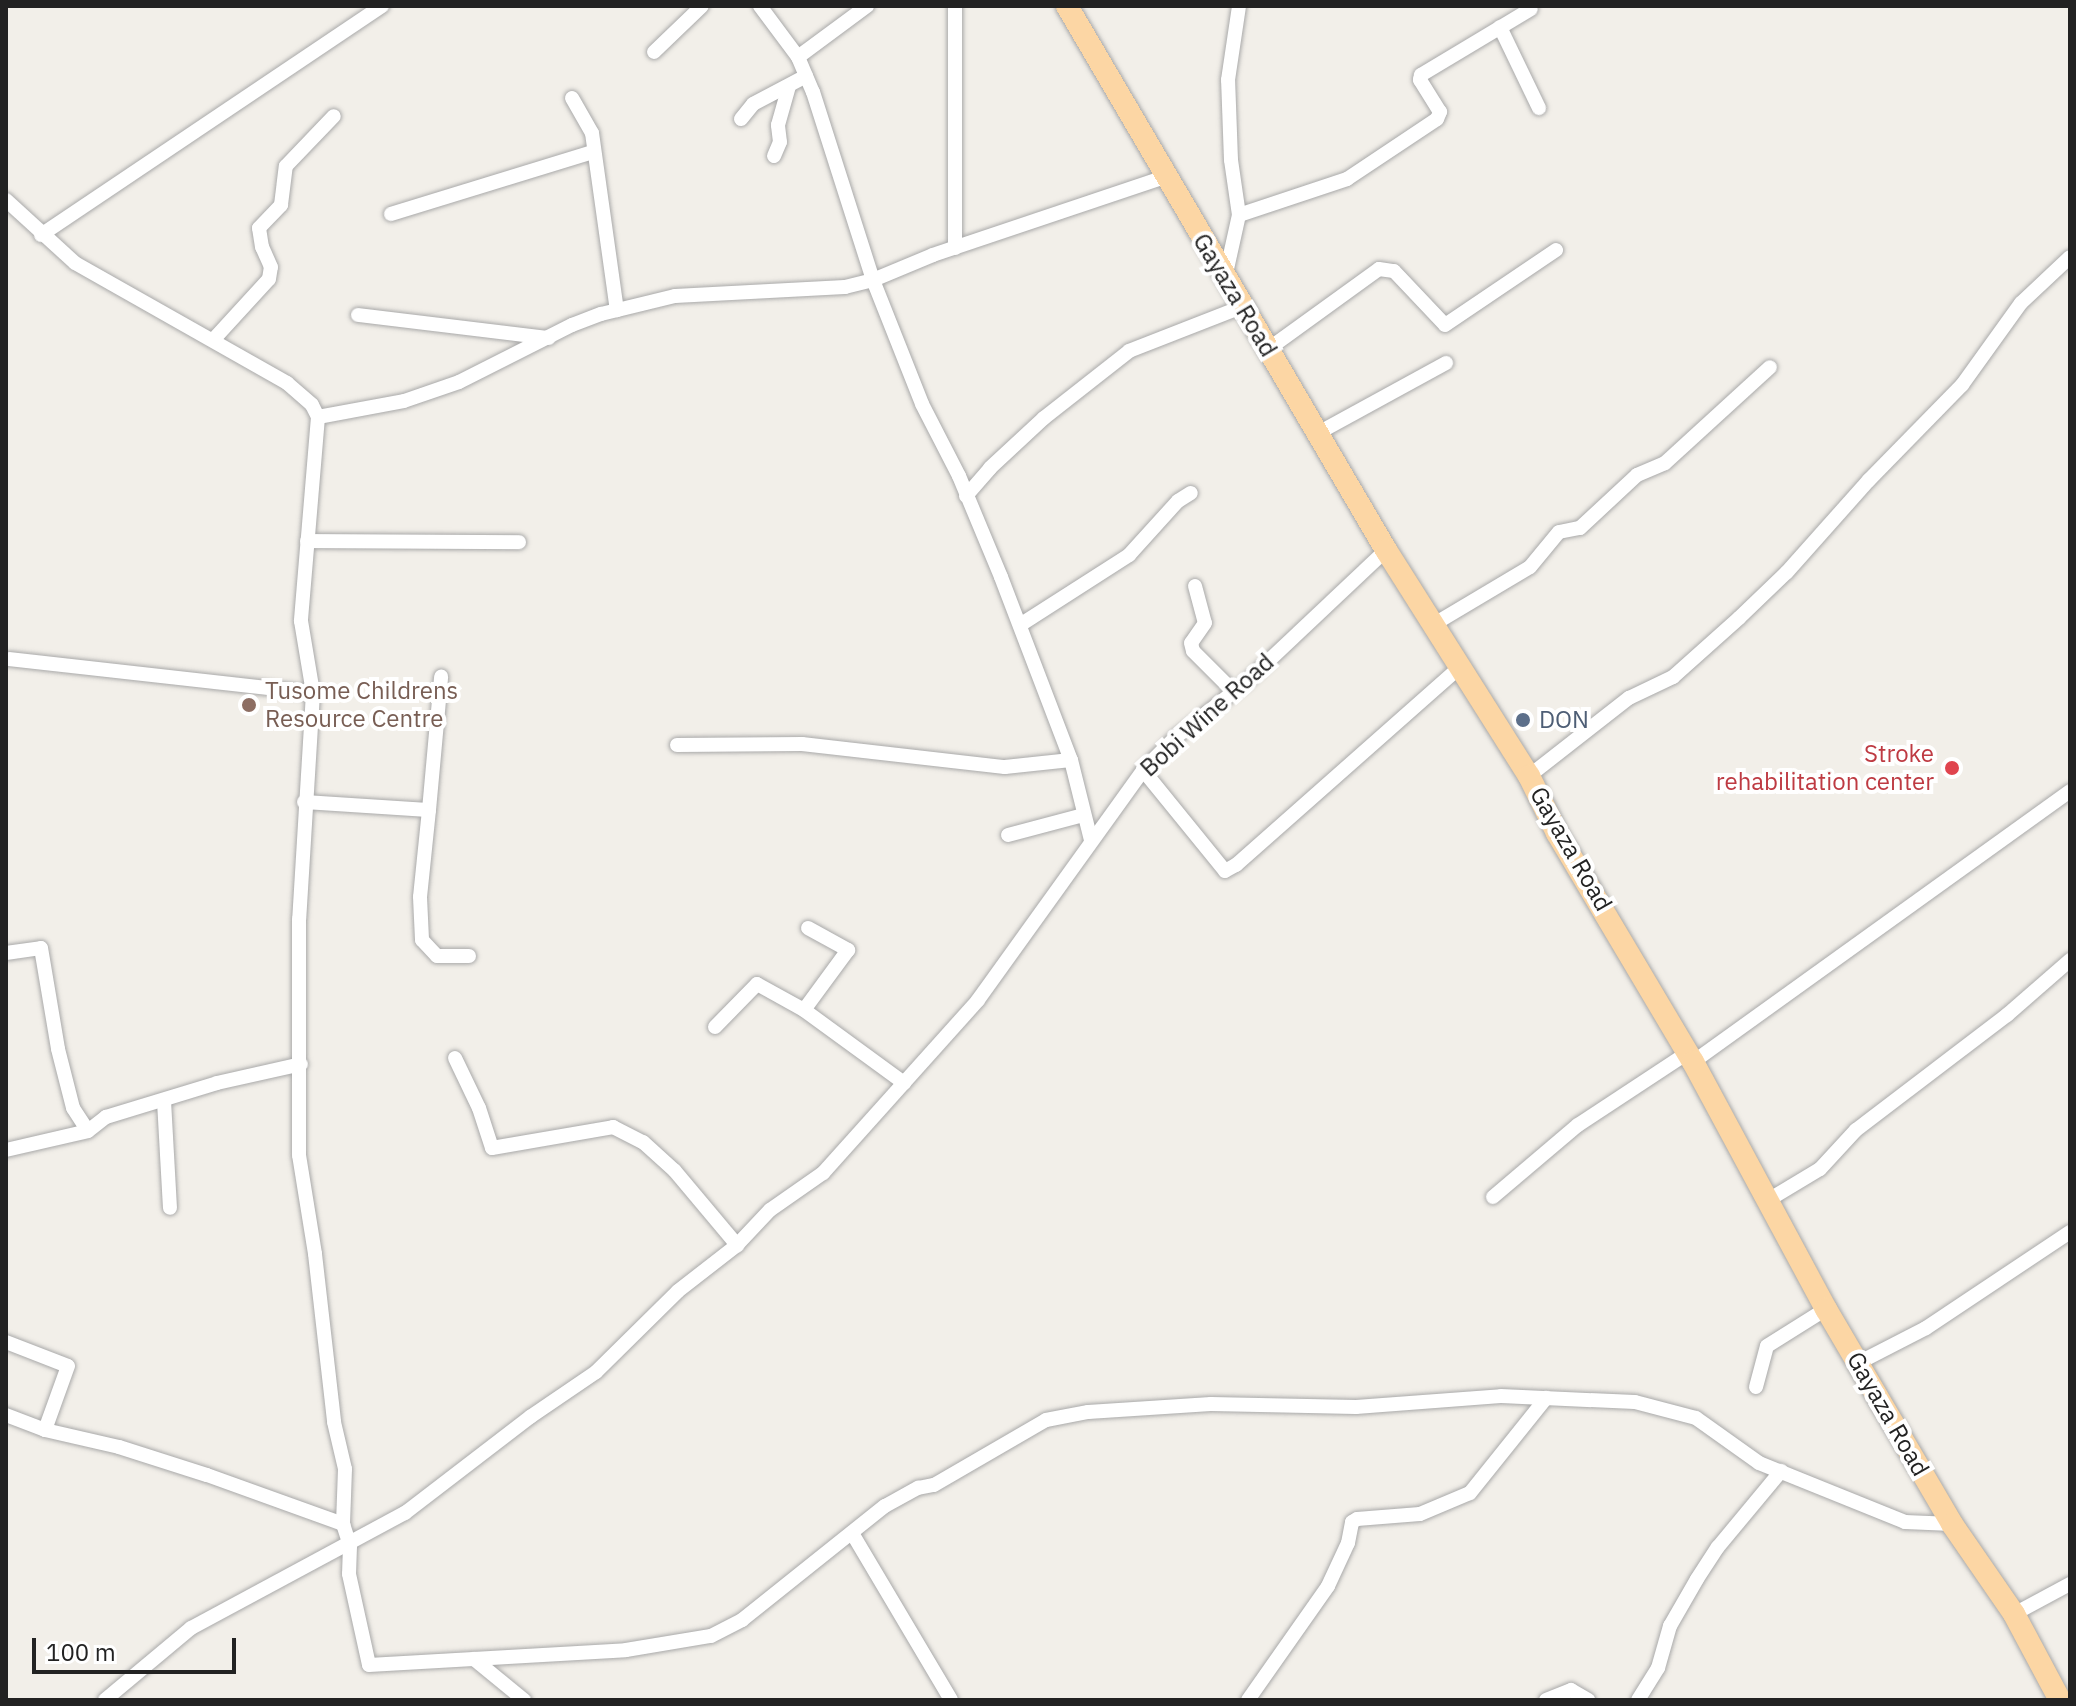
<!DOCTYPE html>
<html>
<head>
<meta charset="utf-8">
<style>
  body { margin:0 }
  #map { position:relative; width:2076px; height:1706px; overflow:hidden; background:#f2efe9; font-family:"IBM Plex Sans",sans-serif }
  div>[style] { position:absolute }
  .roads { filter:drop-shadow(0 0 2px #a9a9a9) drop-shadow(0 0 2px #a9a9a9) }
  .minor>* { height:14px; margin:-7px; padding:0 7px; transform-origin:7px; border-radius:7px; background:#fff }
  .primary>* { height:22px; margin:-11px; padding:0 11px; transform-origin:11px; border-radius:11px; background:#fcd6a4 }
  .dots>* { width:22px; height:22px; translate:-50% -50%; box-sizing:border-box; border:4px solid #fff; border-radius:50% }
  span { translate:-50% -50%; white-space:nowrap; text-align:center; line-height:1.15; -webkit-text-stroke:8px #fff; paint-order:stroke }
  .street-label { font-size:24px; color:#222 }
  .education-label { font-size:24px; color:#785e54 }
  .left { translate:0 -50%; text-align:left }
  .service-label { font-size:24px; color:#4e5e75 }
  .health-label { font-size:24px; color:#be3a42 }
  .right { translate:-100% -50%; text-align:right }
  .frame { position:absolute; inset:0; border:8px solid #222; pointer-events:none }
  .scale { position:absolute; left:32px; top:1638px; width:204px; height:36px; box-sizing:border-box; border:4px solid #222; border-top:0; padding-left:10px; font-size:24px; line-height:28px; white-space:nowrap; color:#222; -webkit-text-stroke:6px #fff; paint-order:stroke }
</style>
</head>
<body>
<div id="map">
  <div class="roads">
    <div class="minor">
      <div style="left:760px;top:6px;width:64px;rotate:53.3deg"></div>
      <div style="left:798px;top:57px;width:38px;rotate:67deg"></div>
      <div style="left:813px;top:92px;width:197px;rotate:72.3deg"></div>
      <div style="left:873px;top:280px;width:133px;rotate:68.4deg"></div>
      <div style="left:922px;top:404px;width:81px;rotate:62.8deg"></div>
      <div style="left:959px;top:476px;width:109px;rotate:67.4deg"></div>
      <div style="left:1001px;top:577px;width:196px;rotate:69.1deg"></div>
      <div style="left:1071px;top:760px;width:82px;rotate:76deg"></div>
      <div style="left:1500px;top:27px;width:90px;rotate:64.3deg"></div>
      <div style="left:654px;top:52px;width:66px;rotate:-43.8deg"></div>
      <div style="left:798px;top:57px;width:86px;rotate:-36.5deg"></div>
      <div style="left:572px;top:98px;width:40px;rotate:60.3deg"></div>
      <div style="left:592px;top:133px;width:179px;rotate:82deg"></div>
      <div style="left:741px;top:119px;width:19px;rotate:-51deg"></div>
      <div style="left:753px;top:104px;width:60px;rotate:-27.8deg"></div>
      <div style="left:774px;top:156px;width:15px;rotate:-67deg"></div>
      <div style="left:780px;top:142px;width:17px;rotate:-97deg"></div>
      <div style="left:778px;top:125px;width:41px;rotate:-74.2deg"></div>
      <div style="left:6px;top:200px;width:93px;rotate:42.4deg"></div>
      <div style="left:75px;top:263px;width:244px;rotate:29.5deg"></div>
      <div style="left:287px;top:383px;width:33px;rotate:41deg"></div>
      <div style="left:312px;top:405px;width:13px;rotate:63deg"></div>
      <div style="left:318px;top:417px;width:205px;rotate:94.8deg"></div>
      <div style="left:301px;top:621px;width:73px;rotate:80.5deg"></div>
      <div style="left:313px;top:693px;width:226px;rotate:93.5deg"></div>
      <div style="left:299px;top:919px;width:236px;rotate:90deg"></div>
      <div style="left:299px;top:1155px;width:100px;rotate:80.8deg"></div>
      <div style="left:315px;top:1254px;width:169px;rotate:83.5deg"></div>
      <div style="left:334px;top:1422px;width:48px;rotate:76.8deg"></div>
      <div style="left:345px;top:1469px;width:55px;rotate:92.1deg"></div>
      <div style="left:343px;top:1524px;width:23px;rotate:72deg"></div>
      <div style="left:350px;top:1546px;width:28px;rotate:92deg"></div>
      <div style="left:349px;top:1574px;width:93px;rotate:77.6deg"></div>
      <div style="left:369px;top:1665px;width:257px;rotate:-3.3deg"></div>
      <div style="left:626px;top:1650px;width:86px;rotate:-9.4deg"></div>
      <div style="left:711px;top:1636px;width:35px;rotate:-27deg"></div>
      <div style="left:742px;top:1620px;width:183px;rotate:-38.6deg"></div>
      <div style="left:885px;top:1506px;width:38px;rotate:-29deg"></div>
      <div style="left:918px;top:1488px;width:16px;rotate:-11deg"></div>
      <div style="left:934px;top:1485px;width:129px;rotate:-30.1deg"></div>
      <div style="left:1046px;top:1420px;width:43px;rotate:-10.8deg"></div>
      <div style="left:1088px;top:1412px;width:123px;rotate:-3.7deg"></div>
      <div style="left:1211px;top:1404px;width:145px;rotate:1.2deg"></div>
      <div style="left:1356px;top:1407px;width:145px;rotate:-4.3deg"></div>
      <div style="left:1501px;top:1396px;width:134px;rotate:2.6deg"></div>
      <div style="left:1635px;top:1402px;width:63px;rotate:14.7deg"></div>
      <div style="left:1696px;top:1418px;width:77px;rotate:35.5deg"></div>
      <div style="left:1759px;top:1463px;width:157px;rotate:22deg"></div>
      <div style="left:1905px;top:1522px;width:47px;rotate:2.4deg"></div>
      <div style="left:391px;top:214px;width:210px;rotate:-17.1deg"></div>
      <div style="left:1239px;top:215px;width:114px;rotate:-18.4deg"></div>
      <div style="left:1347px;top:179px;width:108px;rotate:-33.7deg"></div>
      <div style="left:1437px;top:119px;width:8px;rotate:-67deg"></div>
      <div style="left:1440px;top:112px;width:38px;rotate:-122deg"></div>
      <div style="left:1420px;top:80px;width:5px;rotate:-79deg"></div>
      <div style="left:1421px;top:75px;width:128px;rotate:-31deg"></div>
      <div style="left:41px;top:235px;width:411px;rotate:-33.9deg"></div>
      <div style="left:955px;top:248px;width:242px;rotate:-90deg"></div>
      <div style="left:1225px;top:278px;width:65px;rotate:-77.5deg"></div>
      <div style="left:1239px;top:215px;width:56px;rotate:-98.3deg"></div>
      <div style="left:1231px;top:160px;width:80px;rotate:-92.1deg"></div>
      <div style="left:1228px;top:80px;width:75px;rotate:-81.5deg"></div>
      <div style="left:358px;top:315px;width:192px;rotate:6.9deg"></div>
      <div style="left:214px;top:339px;width:81px;rotate:-47.5deg"></div>
      <div style="left:269px;top:279px;width:12px;rotate:-81deg"></div>
      <div style="left:271px;top:267px;width:22px;rotate:-114deg"></div>
      <div style="left:262px;top:247px;width:19px;rotate:-99deg"></div>
      <div style="left:259px;top:228px;width:32px;rotate:-46deg"></div>
      <div style="left:281px;top:205px;width:39px;rotate:-83deg"></div>
      <div style="left:286px;top:166px;width:69px;rotate:-46.2deg"></div>
      <div style="left:1267px;top:350px;width:138px;rotate:-35.9deg"></div>
      <div style="left:1379px;top:269px;width:15px;rotate:8deg"></div>
      <div style="left:1394px;top:271px;width:74px;rotate:46.6deg"></div>
      <div style="left:1445px;top:325px;width:134px;rotate:-34deg"></div>
      <div style="left:318px;top:417px;width:87px;rotate:-10.5deg"></div>
      <div style="left:404px;top:401px;width:58px;rotate:-19.1deg"></div>
      <div style="left:459px;top:382px;width:127px;rotate:-26.8deg"></div>
      <div style="left:572px;top:325px;width:31px;rotate:-21deg"></div>
      <div style="left:601px;top:314px;width:76px;rotate:-13.7deg"></div>
      <div style="left:675px;top:296px;width:170px;rotate:-3deg"></div>
      <div style="left:845px;top:287px;width:29px;rotate:-14deg"></div>
      <div style="left:873px;top:280px;width:65px;rotate:-22.6deg"></div>
      <div style="left:933px;top:255px;width:245px;rotate:-18.6deg"></div>
      <div style="left:1318px;top:433px;width:146px;rotate:-28.7deg"></div>
      <div style="left:966px;top:496px;width:37px;rotate:-49deg"></div>
      <div style="left:990px;top:468px;width:74px;rotate:-42.8deg"></div>
      <div style="left:1044px;top:418px;width:108px;rotate:-38.2deg"></div>
      <div style="left:1129px;top:351px;width:120px;rotate:-21.4deg"></div>
      <div style="left:307px;top:541px;width:212px;rotate:0.3deg"></div>
      <div style="left:1195px;top:586px;width:38px;rotate:75deg"></div>
      <div style="left:1205px;top:623px;width:24px;rotate:125deg"></div>
      <div style="left:1191px;top:643px;width:8px;rotate:76deg"></div>
      <div style="left:1193px;top:651px;width:58px;rotate:45deg"></div>
      <div style="left:1436px;top:623px;width:109px;rotate:-30.8deg"></div>
      <div style="left:1530px;top:567px;width:45px;rotate:-50.4deg"></div>
      <div style="left:1559px;top:532px;width:21px;rotate:-11deg"></div>
      <div style="left:1580px;top:528px;width:78px;rotate:-42.9deg"></div>
      <div style="left:1637px;top:475px;width:30px;rotate:-23deg"></div>
      <div style="left:1665px;top:463px;width:142px;rotate:-42.4deg"></div>
      <div style="left:1020px;top:625px;width:130px;rotate:-32.7deg"></div>
      <div style="left:1129px;top:555px;width:73px;rotate:-47.8deg"></div>
      <div style="left:1178px;top:501px;width:15px;rotate:-32deg"></div>
      <div style="left:9px;top:659px;width:306px;rotate:6.4deg"></div>
      <div style="left:677px;top:745px;width:125px;rotate:-0.5deg"></div>
      <div style="left:802px;top:744px;width:204px;rotate:6.5deg"></div>
      <div style="left:1005px;top:767px;width:66px;rotate:-6.1deg"></div>
      <div style="left:1143px;top:770px;width:130px;rotate:50.9deg"></div>
      <div style="left:1225px;top:871px;width:13px;rotate:-29deg"></div>
      <div style="left:1236px;top:865px;width:302px;rotate:-41.5deg"></div>
      <div style="left:1529px;top:776px;width:127px;rotate:-38deg"></div>
      <div style="left:1629px;top:698px;width:49px;rotate:-25.5deg"></div>
      <div style="left:1673px;top:677px;width:89px;rotate:-41.8deg"></div>
      <div style="left:1739px;top:618px;width:66px;rotate:-43.8deg"></div>
      <div style="left:1787px;top:572px;width:123px;rotate:-48.3deg"></div>
      <div style="left:1869px;top:480px;width:133px;rotate:-45.6deg"></div>
      <div style="left:1962px;top:385px;width:101px;rotate:-54.3deg"></div>
      <div style="left:2021px;top:303px;width:67px;rotate:-43.2deg"></div>
      <div style="left:304px;top:802px;width:125px;rotate:3.7deg"></div>
      <div style="left:429px;top:810px;width:134px;rotate:-84.8deg"></div>
      <div style="left:429px;top:810px;width:87px;rotate:95.9deg"></div>
      <div style="left:420px;top:897px;width:43px;rotate:87.3deg"></div>
      <div style="left:422px;top:940px;width:22px;rotate:47deg"></div>
      <div style="left:437px;top:956px;width:32px"></div>
      <div style="left:1008px;top:835px;width:78px;rotate:-14.9deg"></div>
      <div style="left:808px;top:928px;width:46px;rotate:28.8deg"></div>
      <div style="left:848px;top:950px;width:74px;rotate:126.3deg"></div>
      <div style="left:804px;top:1010px;width:124px;rotate:36.1deg"></div>
      <div style="left:6px;top:953px;width:35px;rotate:-8deg"></div>
      <div style="left:41px;top:948px;width:102px;rotate:80.4deg"></div>
      <div style="left:58px;top:1049px;width:61px;rotate:75.7deg"></div>
      <div style="left:73px;top:1108px;width:27px;rotate:57deg"></div>
      <div style="left:715px;top:1027px;width:60px;rotate:-45.7deg"></div>
      <div style="left:757px;top:984px;width:54px;rotate:29deg"></div>
      <div style="left:455px;top:1058px;width:55px;rotate:64.4deg"></div>
      <div style="left:479px;top:1108px;width:42px;rotate:72deg"></div>
      <div style="left:492px;top:1148px;width:123px;rotate:-9.8deg"></div>
      <div style="left:613px;top:1127px;width:34px;rotate:27deg"></div>
      <div style="left:643px;top:1142px;width:43px;rotate:42.2deg"></div>
      <div style="left:675px;top:1171px;width:97px;rotate:50deg"></div>
      <div style="left:1693px;top:1062px;width:464px;rotate:-35.7deg"></div>
      <div style="left:164px;top:1101px;width:107px;rotate:86.8deg"></div>
      <div style="left:6px;top:1150px;width:84px;rotate:-13deg"></div>
      <div style="left:88px;top:1131px;width:23px;rotate:-38deg"></div>
      <div style="left:106px;top:1117px;width:116px;rotate:-17deg"></div>
      <div style="left:217px;top:1083px;width:86px;rotate:-12.7deg"></div>
      <div style="left:1493px;top:1197px;width:111px;rotate:-40.3deg"></div>
      <div style="left:1578px;top:1125px;width:131px;rotate:-33.4deg"></div>
      <div style="left:1765px;top:1202px;width:64px;rotate:-31deg"></div>
      <div style="left:1820px;top:1169px;width:53px;rotate:-47.3deg"></div>
      <div style="left:1856px;top:1130px;width:190px;rotate:-37.3deg"></div>
      <div style="left:2007px;top:1015px;width:84px;rotate:-41.1deg"></div>
      <div style="left:6px;top:1342px;width:66px;rotate:21.2deg"></div>
      <div style="left:68px;top:1366px;width:68px;rotate:109.8deg"></div>
      <div style="left:1858px;top:1363px;width:76px;rotate:-27.2deg"></div>
      <div style="left:1926px;top:1328px;width:173px;rotate:-33.7deg"></div>
      <div style="left:1756px;top:1387px;width:42px;rotate:-75deg"></div>
      <div style="left:1767px;top:1346px;width:70px;rotate:-32.1deg"></div>
      <div style="left:6px;top:1415px;width:42px;rotate:21deg"></div>
      <div style="left:45px;top:1430px;width:76px;rotate:12.9deg"></div>
      <div style="left:119px;top:1447px;width:92px;rotate:17.7deg"></div>
      <div style="left:207px;top:1475px;width:145px;rotate:19.8deg"></div>
      <div style="left:852px;top:1533px;width:194px;rotate:59.3deg"></div>
      <div style="left:2014px;top:1614px;width:64px;rotate:-28.2deg"></div>
      <div style="left:474px;top:1659px;width:65px;rotate:39.4deg"></div>
      <div style="left:105px;top:1700px;width:112px;rotate:-39.9deg"></div>
      <div style="left:191px;top:1628px;width:243px;rotate:-28.3deg"></div>
      <div style="left:405px;top:1513px;width:158px;rotate:-37.5deg"></div>
      <div style="left:530px;top:1417px;width:80px;rotate:-34.3deg"></div>
      <div style="left:596px;top:1372px;width:115px;rotate:-44.6deg"></div>
      <div style="left:678px;top:1291px;width:75px;rotate:-37.9deg"></div>
      <div style="left:737px;top:1245px;width:48px;rotate:-46.7deg"></div>
      <div style="left:770px;top:1210px;width:65px;rotate:-34.9deg"></div>
      <div style="left:823px;top:1173px;width:232px;rotate:-48.1deg"></div>
      <div style="left:978px;top:1000px;width:283px;rotate:-54.3deg"></div>
      <div style="left:1143px;top:770px;width:47px;rotate:-45deg"></div>
      <div style="left:1176px;top:737px;width:88px;rotate:-38deg"></div>
      <div style="left:1245px;top:683px;width:194px;rotate:-43.3deg"></div>
      <div style="left:1248px;top:1700px;width:139px;rotate:-54.9deg"></div>
      <div style="left:1328px;top:1586px;width:47px;rotate:-65.1deg"></div>
      <div style="left:1348px;top:1543px;width:21px;rotate:-79deg"></div>
      <div style="left:1352px;top:1522px;width:6px;rotate:-31deg"></div>
      <div style="left:1357px;top:1519px;width:63px;rotate:-4.5deg"></div>
      <div style="left:1420px;top:1514px;width:54px;rotate:-22.8deg"></div>
      <div style="left:1470px;top:1493px;width:122px;rotate:-51.3deg"></div>
      <div style="left:1546px;top:1700px;width:27px;rotate:-22deg"></div>
      <div style="left:1571px;top:1690px;width:20px;rotate:30deg"></div>
      <div style="left:1638px;top:1700px;width:38px;rotate:-58deg"></div>
      <div style="left:1658px;top:1668px;width:44px;rotate:-74.1deg"></div>
      <div style="left:1670px;top:1626px;width:54px;rotate:-60.1deg"></div>
      <div style="left:1697px;top:1579px;width:38px;rotate:-57deg"></div>
      <div style="left:1718px;top:1547px;width:99px;rotate:-50.3deg"></div>
    </div>
    <div class="primary">
      <div style="left:1067px;top:6px;width:631px;rotate:59.61deg"></div>
      <div style="left:1386px;top:550px;width:267px;rotate:57.7deg"></div>
      <div style="left:1529px;top:776px;width:64px;rotate:63.8deg"></div>
      <div style="left:1557px;top:833px;width:266px;rotate:59.3deg"></div>
      <div style="left:1693px;top:1062px;width:281px;rotate:61.7deg"></div>
      <div style="left:1826px;top:1309px;width:249px;rotate:59.6deg"></div>
      <div style="left:1952px;top:1524px;width:109px;rotate:55.4deg"></div>
      <div style="left:2014px;top:1614px;width:98px;rotate:61.9deg"></div>
    </div>
  </div>
  <div class="dots">
    <div style="left:249px;top:705px;background:#8d6e63"></div>
    <div style="left:1523px;top:720px;background:#5c6f8a"></div>
    <div style="left:1952px;top:768px;background:#e0444e"></div>
  </div>
  <div class="street-label">
    <span style="left:1235px;top:295px;rotate:59deg">Gayaza Road</span>
    <span style="left:1207px;top:715px;rotate:-42deg">Bobi Wine Road</span>
    <span style="left:1571px;top:849px;rotate:60deg">Gayaza Road</span>
    <span style="left:1888px;top:1414px;rotate:60deg">Gayaza Road</span>
  </div>
  <div class="education-label">
    <span class="left" style="left:265px;top:705px">Tusome Childrens<br>Resource Centre</span>
  </div>
  <div class="service-label">
    <span class="left" style="left:1539px;top:720px">DON</span>
  </div>
  <div class="health-label">
    <span class="right" style="left:1934px;top:768px">Stroke<br>rehabilitation center</span>
  </div>
  <div class="frame"></div>
  <div class="scale">100 m</div>
</div>
</body>
</html>
